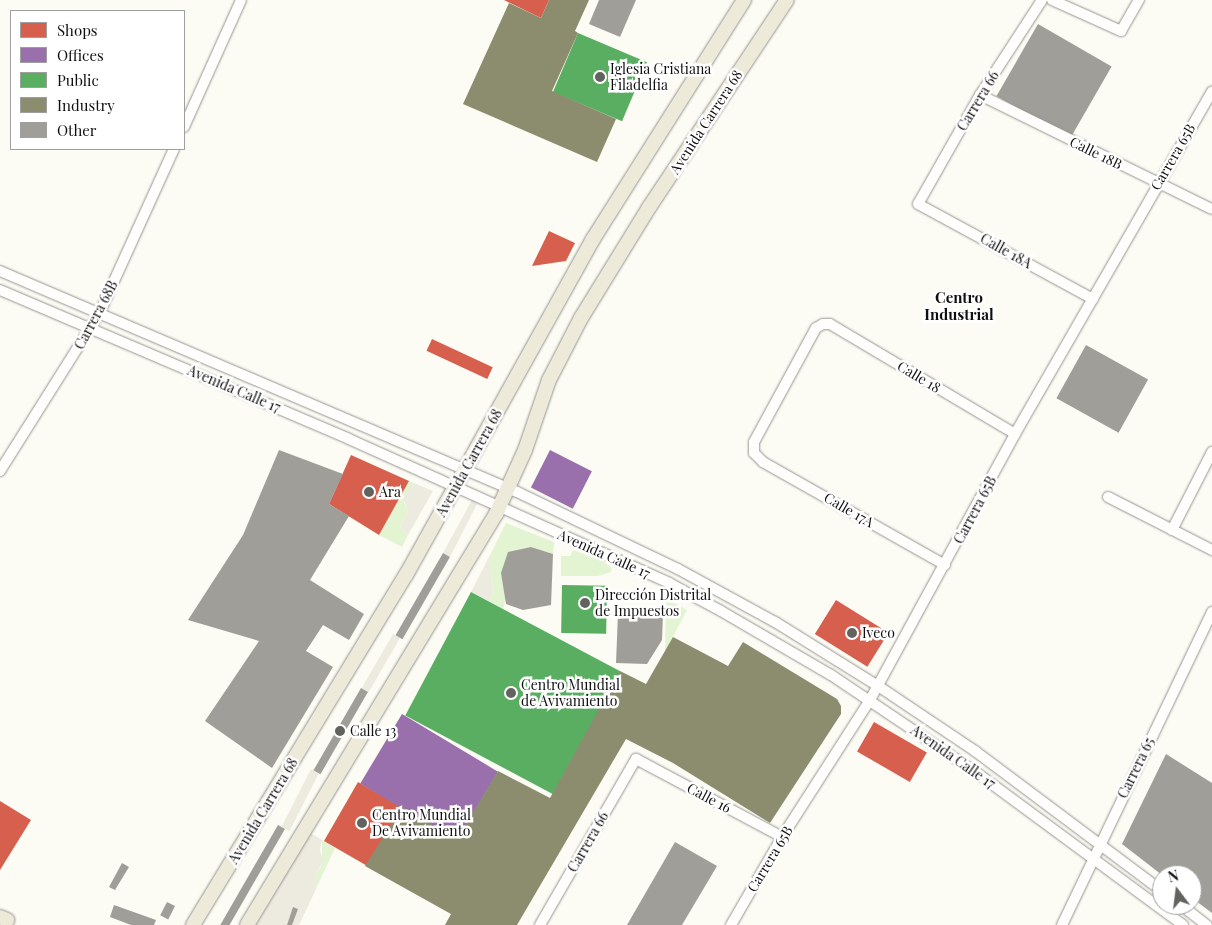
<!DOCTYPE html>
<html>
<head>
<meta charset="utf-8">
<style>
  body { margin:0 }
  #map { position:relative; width:1212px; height:925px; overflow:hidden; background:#fcfbf4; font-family:"Playfair Display",serif }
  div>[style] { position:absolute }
  .green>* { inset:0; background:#e3f4d2 }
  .plaza>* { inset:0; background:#edebdf; transform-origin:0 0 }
  .shops>* { inset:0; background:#d6604d; transform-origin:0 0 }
  .offices>* { inset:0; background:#9970ab; transform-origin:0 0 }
  .public>* { inset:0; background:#5aae61; transform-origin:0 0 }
  .industry>* { inset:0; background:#8c8c6e }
  .building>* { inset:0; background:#a09e99; transform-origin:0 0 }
  .roads { filter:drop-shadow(0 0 1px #969592) drop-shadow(0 0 1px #969592) }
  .minor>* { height:10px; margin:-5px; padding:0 5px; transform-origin:5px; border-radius:5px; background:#fffefd }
  .major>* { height:14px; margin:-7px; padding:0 7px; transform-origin:7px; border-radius:7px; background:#eeead9 }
  .dots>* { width:14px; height:14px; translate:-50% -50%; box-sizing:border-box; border:2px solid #fff; border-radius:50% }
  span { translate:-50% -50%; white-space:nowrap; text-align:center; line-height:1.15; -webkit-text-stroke:5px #fff; paint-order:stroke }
  .poi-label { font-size:14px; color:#0f0f0f }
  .left { translate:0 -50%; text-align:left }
  .street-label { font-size:14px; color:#0f0f0f }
  .neighbourhood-label { font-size:15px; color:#0f0f0f; font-weight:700 }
  .legend { position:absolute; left:10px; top:10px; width:175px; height:140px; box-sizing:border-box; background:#fff; border:1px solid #9f9f9f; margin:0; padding:6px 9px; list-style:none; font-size:15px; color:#0f0f0f }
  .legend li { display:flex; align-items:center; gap:10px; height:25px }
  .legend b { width:25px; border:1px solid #9f9f9f }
  .north { position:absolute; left:1152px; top:865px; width:50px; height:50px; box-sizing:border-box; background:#fff; border:1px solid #9f9f9f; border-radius:50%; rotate:345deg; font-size:14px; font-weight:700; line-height:20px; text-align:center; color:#0f0f0f }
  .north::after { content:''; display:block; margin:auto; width:18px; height:22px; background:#62625f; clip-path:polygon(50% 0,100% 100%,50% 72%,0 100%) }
</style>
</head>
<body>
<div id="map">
  <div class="green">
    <div style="clip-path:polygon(409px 481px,414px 483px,404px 502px,408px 511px,400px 526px,408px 535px,402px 547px,379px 535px)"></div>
    <div style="clip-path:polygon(506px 523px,554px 542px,553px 554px,531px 547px,514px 552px,501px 573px,506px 597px,503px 609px,489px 601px,493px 592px,489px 557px)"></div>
    <div style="clip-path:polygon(573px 550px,602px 561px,611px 567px,611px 572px,598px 576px,561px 576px,561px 556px,570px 556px)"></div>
    <div style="clip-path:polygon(666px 598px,687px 610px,665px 652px)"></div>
    <div style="clip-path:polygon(322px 840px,335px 848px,315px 891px,315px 877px,322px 864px)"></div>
  </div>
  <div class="plaza">
    <div style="clip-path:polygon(414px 483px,433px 491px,408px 535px,400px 526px,408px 511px,403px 497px)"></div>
    <div style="clip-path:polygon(472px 500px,477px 504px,450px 557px,443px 553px)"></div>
    <div style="clip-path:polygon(489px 557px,493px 592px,489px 601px,471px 592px)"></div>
    <div style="left:393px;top:634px;width:8px;height:63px;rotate:30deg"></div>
    <div style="left:311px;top:769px;width:9px;height:65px;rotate:27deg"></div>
    <div style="clip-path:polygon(309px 832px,322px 840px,320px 850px,323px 861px,315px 877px,315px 891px,299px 925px,292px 925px,293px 908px,287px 925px,253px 925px)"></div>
  </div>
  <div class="shops">
    <div style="clip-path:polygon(504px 0,549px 0,541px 18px)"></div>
    <div style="clip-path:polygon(549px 231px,575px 243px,566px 261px,532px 266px)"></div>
    <div style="left:432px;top:339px;width:67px;height:13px;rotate:25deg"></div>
    <div style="clip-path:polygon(351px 455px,409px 481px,379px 535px,329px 504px)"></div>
    <div style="left:836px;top:600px;width:62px;height:40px;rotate:32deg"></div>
    <div style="left:874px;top:722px;width:61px;height:34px;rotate:30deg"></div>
    <div style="left:358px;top:782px;width:51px;height:68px;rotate:30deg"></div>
    <div style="clip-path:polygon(0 801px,31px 820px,0 870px)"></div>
  </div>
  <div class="offices">
    <div style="left:550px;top:450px;width:47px;height:42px;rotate:27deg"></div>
    <div style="left:402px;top:714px;width:112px;height:81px;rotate:31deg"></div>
  </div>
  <div class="public">
    <div style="left:578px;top:33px;width:75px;height:64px;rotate:23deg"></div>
    <div style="left:562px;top:585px;width:45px;height:48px;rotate:1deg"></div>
    <div style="left:471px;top:592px;width:169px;height:140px;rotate:28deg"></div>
  </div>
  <div class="industry">
    <div style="clip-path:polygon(549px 0,589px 0,575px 31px,578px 33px,552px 91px,616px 119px,597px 162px,463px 104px,509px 3px,541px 18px)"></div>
    <div style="clip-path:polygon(673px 637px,728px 666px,743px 642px,837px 699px,841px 706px,841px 714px,770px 823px,673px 763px,626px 739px,517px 925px,445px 925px,451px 914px,365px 866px,402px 807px,457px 839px,498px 771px,550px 798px,620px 671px,646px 684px)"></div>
  </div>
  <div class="building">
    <div style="clip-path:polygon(599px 0,636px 0,620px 37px,589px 24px)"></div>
    <div style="left:1038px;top:24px;width:85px;height:83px;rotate:30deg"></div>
    <div style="left:1086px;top:345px;width:71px;height:61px;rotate:29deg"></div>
    <div style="clip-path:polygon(279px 450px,343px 474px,329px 504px,349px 516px,310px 580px,364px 614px,349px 640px,323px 625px,306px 651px,333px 667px,272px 768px,205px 721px,259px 641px,188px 620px,243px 535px)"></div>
    <div style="clip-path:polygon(531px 547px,553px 554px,551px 605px,523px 610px,506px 604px,501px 573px,508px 552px)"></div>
    <div style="left:443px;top:553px;width:8px;height:95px;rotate:30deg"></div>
    <div style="clip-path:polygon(618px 613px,663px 614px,662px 640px,647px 664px,616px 663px)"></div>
    <div style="left:361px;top:688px;width:8px;height:95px;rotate:30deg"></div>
    <div style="clip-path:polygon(1166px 754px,1212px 783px,1212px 913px,1192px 898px,1192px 875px,1162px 875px,1122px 844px)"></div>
    <div style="left:278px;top:825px;width:8px;height:118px;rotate:30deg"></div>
    <div style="clip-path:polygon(675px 842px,717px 866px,682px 925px,627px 925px)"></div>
    <div style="clip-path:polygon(122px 863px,129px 867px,115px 890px,109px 887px)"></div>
    <div style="left:167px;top:902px;width:9px;height:15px;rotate:27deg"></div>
    <div style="clip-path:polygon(114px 905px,156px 920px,154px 925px,131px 925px,110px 917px)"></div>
    <div style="clip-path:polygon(293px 907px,298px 909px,292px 925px,287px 925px)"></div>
  </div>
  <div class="roads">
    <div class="minor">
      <div style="left:1042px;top:0;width:113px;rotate:123.1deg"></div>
      <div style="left:980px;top:95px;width:125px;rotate:119.6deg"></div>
      <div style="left:918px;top:204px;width:199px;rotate:28.5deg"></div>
      <div style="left:1052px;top:0;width:76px;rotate:24.2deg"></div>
      <div style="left:1121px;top:31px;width:36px;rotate:-60deg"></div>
      <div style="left:980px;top:95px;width:258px;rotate:26.2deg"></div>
      <div style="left:184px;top:127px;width:139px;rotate:-65.8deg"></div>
      <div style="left:0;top:271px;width:562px;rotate:23.15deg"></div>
      <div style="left:517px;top:492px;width:178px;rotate:25.6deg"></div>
      <div style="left:678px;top:569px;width:111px;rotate:28.7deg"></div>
      <div style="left:775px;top:622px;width:121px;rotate:31.9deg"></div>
      <div style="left:878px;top:686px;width:117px;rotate:33.8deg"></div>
      <div style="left:975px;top:751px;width:234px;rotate:36.8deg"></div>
      <div style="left:0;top:290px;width:379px;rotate:23.1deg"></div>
      <div style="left:349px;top:439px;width:351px;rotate:24.2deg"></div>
      <div style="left:669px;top:583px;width:59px;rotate:28.3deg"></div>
      <div style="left:721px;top:611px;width:127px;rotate:30.2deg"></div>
      <div style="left:831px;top:675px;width:176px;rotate:33.9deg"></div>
      <div style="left:977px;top:773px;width:256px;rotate:36.4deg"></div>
      <div style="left:0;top:471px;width:188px;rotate:-57.8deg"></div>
      <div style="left:100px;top:312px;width:179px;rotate:-65.6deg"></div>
      <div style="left:1108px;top:497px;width:117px;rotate:27deg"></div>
      <div style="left:1172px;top:530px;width:88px;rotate:-62.9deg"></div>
      <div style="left:945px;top:565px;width:209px;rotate:-150.5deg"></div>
      <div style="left:763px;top:462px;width:13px;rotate:-135deg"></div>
      <div style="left:754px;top:453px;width:11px;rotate:-90deg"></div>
      <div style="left:754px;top:442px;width:130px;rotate:-61.5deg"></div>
      <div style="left:816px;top:328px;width:8px;rotate:-30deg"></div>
      <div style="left:823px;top:324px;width:7px"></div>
      <div style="left:830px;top:324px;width:215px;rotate:30.7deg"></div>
      <div style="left:1181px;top:905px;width:33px;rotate:38deg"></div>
      <div style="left:540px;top:925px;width:192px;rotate:-60deg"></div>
      <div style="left:636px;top:759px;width:166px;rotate:28.1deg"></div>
      <div style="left:731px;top:925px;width:102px;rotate:-59.9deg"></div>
      <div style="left:782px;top:837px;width:163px;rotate:-57.3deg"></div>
      <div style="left:870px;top:700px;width:303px;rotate:-61.4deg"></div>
      <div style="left:1015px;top:434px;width:395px;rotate:-60.1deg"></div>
      <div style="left:1062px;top:925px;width:347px;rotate:-64.4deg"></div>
    </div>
    <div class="major">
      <div style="left:0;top:917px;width:8px;rotate:23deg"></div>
      <div style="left:193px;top:925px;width:410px;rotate:-58.7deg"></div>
      <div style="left:406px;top:575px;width:385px;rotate:-60.9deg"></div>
      <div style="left:593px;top:239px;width:283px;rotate:-57.7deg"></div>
      <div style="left:247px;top:925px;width:481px;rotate:-58.8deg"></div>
      <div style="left:496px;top:514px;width:70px;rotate:-65.6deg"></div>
      <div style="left:525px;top:450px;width:74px;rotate:-71.1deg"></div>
      <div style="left:549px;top:380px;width:70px;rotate:-62.7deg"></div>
      <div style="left:581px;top:318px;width:132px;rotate:-58.4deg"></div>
      <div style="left:650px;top:206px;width:247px;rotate:-56.4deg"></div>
    </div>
  </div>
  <div class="dots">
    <div style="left:600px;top:77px;background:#62625f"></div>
    <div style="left:369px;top:492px;background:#62625f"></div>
    <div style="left:585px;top:603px;background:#62625f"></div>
    <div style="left:852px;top:633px;background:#62625f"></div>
    <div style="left:511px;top:693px;background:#62625f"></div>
    <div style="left:340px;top:731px;background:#62625f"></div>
    <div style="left:362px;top:823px;background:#62625f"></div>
  </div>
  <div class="poi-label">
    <span class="left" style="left:610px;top:77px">Iglesia Cristiana<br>Filadelfia</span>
    <span class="left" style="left:379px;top:492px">Ara</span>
    <span class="left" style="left:595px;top:603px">Dirección Distrital<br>de Impuestos</span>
    <span class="left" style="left:862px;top:633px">Iveco</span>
    <span class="left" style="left:521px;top:693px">Centro Mundial<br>de Avivamiento</span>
    <span class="left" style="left:350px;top:731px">Calle 13</span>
    <span class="left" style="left:372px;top:823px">Centro Mundial<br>De Avivamiento</span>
  </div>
  <div class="street-label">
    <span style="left:978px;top:101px;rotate:-59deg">Carrera 66</span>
    <span style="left:706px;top:122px;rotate:-57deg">Avenida Carrera 68</span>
    <span style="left:1096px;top:153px;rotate:26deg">Calle 18B</span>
    <span style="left:1173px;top:157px;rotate:-60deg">Carrera 65B</span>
    <span style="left:1006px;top:251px;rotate:29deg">Calle 18A</span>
    <span style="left:96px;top:315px;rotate:-62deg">Carrera 68B</span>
    <span style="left:919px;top:377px;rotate:31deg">Calle 18</span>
    <span style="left:234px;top:389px;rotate:23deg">Avenida Calle 17</span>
    <span style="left:469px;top:463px;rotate:-61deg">Avenida Carrera 68</span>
    <span style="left:849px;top:510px;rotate:30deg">Calle 17A</span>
    <span style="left:975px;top:510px;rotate:-62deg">Carrera 65B</span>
    <span style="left:604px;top:554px;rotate:24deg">Avenida Calle 17</span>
    <span style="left:953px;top:757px;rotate:35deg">Avenida Calle 17</span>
    <span style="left:1136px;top:768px;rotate:-64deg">Carrera 65</span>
    <span style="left:709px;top:798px;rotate:28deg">Calle 16</span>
    <span style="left:263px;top:811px;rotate:-59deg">Avenida Carrera 68</span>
    <span style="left:588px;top:842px;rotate:-60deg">Carrera 66</span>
    <span style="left:770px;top:859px;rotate:-59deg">Carrera 65B</span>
  </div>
  <div class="neighbourhood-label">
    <span style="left:959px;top:306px">Centro<br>Industrial</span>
  </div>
  <ul class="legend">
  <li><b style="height:14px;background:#d6604d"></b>Shops</li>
  <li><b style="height:14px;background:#9970ab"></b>Offices</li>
  <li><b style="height:14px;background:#5aae61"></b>Public</li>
  <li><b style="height:14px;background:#8c8c6e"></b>Industry</li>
  <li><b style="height:14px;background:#a09e99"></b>Other</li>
  </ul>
  <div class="north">N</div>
</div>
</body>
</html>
